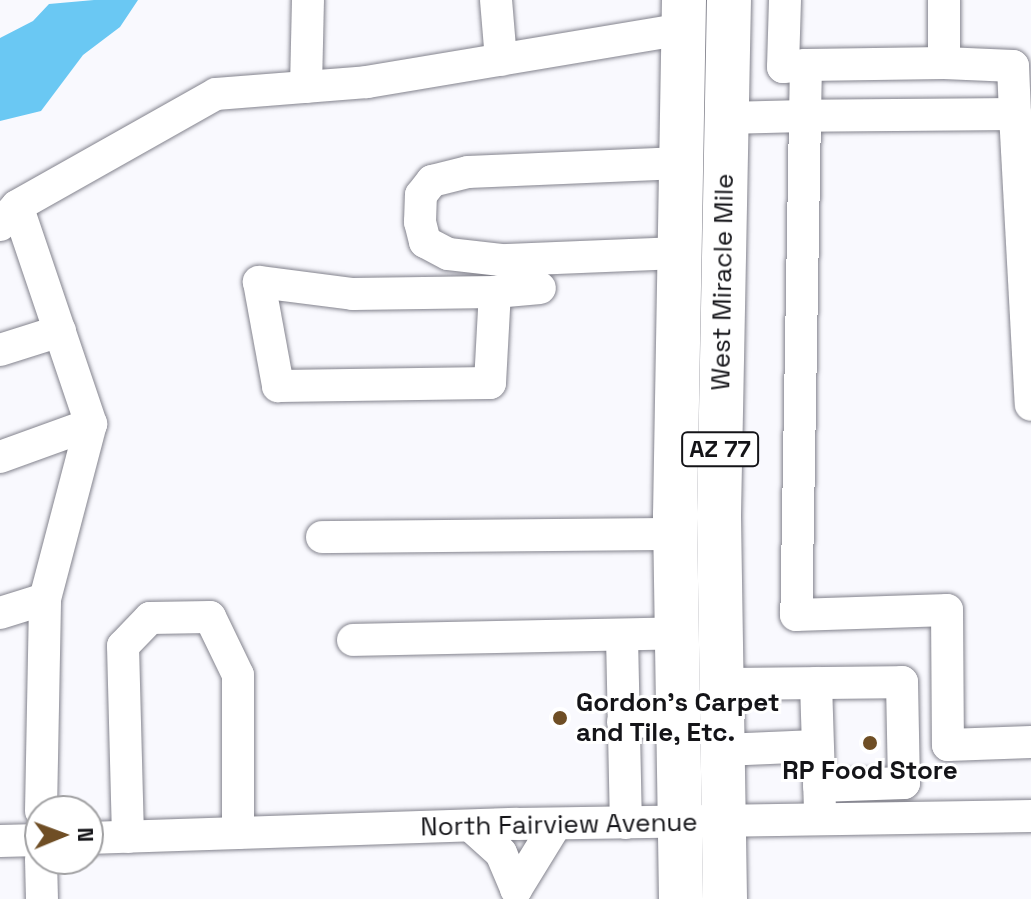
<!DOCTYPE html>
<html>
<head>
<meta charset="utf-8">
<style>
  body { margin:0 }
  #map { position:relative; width:1031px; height:899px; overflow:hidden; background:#f9f9fe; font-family:"Space Grotesk",sans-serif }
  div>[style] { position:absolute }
  .water>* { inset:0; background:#6ac8f3 }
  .roads { filter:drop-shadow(0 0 2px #83838d) drop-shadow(0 0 2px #83838d) }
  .minor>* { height:32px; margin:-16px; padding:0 16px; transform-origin:16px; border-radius:16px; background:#fff }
  .highway>* { height:44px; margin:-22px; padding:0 22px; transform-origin:22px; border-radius:22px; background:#fff }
  .dots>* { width:22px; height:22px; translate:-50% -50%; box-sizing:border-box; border:4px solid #fff; border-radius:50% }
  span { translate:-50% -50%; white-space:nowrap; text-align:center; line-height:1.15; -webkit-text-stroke:6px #fff; paint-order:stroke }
  .shield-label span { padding:2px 6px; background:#fff; border:2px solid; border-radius:6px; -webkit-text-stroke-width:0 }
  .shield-label { font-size:24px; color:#141418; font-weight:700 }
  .street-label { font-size:26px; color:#141418 }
  .poi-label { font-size:26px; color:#141418; font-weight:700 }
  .left { translate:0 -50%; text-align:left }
  .north { position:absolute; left:24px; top:795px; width:80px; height:80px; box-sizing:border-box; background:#fff; border:2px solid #a1a1a3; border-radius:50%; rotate:89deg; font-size:22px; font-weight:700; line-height:32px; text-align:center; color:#141418 }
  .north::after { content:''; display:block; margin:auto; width:28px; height:36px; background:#6f4e25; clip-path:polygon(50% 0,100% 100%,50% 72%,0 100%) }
</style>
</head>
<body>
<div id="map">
  <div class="water">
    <div style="clip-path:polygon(94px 0,138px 0,120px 27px,83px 55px,41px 111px,0 121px,0 38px,33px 21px,49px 4px)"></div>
  </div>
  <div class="roads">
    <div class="minor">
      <div style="left:496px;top:0;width:60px;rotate:85.2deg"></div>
      <div style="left:944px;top:0;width:63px;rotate:90deg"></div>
      <div style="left:944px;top:63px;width:69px;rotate:2.5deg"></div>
      <div style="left:1013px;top:66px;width:48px;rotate:87.6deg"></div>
      <div style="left:1015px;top:114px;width:210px;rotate:179.5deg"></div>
      <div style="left:805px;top:116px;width:499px;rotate:91deg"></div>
      <div style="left:796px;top:615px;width:151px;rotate:-1.9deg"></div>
      <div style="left:947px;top:610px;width:135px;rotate:89.6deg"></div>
      <div style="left:948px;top:745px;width:83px;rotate:-2.1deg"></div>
      <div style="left:806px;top:65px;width:138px;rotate:-0.8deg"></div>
      <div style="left:306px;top:87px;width:87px;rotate:-88.7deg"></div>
      <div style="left:1015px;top:114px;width:291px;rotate:86.9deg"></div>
      <div style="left:726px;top:118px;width:79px;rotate:-1.5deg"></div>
      <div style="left:805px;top:116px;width:51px;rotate:-88.9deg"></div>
      <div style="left:806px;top:65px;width:23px;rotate:175deg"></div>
      <div style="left:783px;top:67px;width:67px;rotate:-88.3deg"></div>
      <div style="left:0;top:225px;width:25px;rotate:-48deg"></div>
      <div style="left:17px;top:206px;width:228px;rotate:-29.4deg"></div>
      <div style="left:216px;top:94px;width:151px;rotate:-4.5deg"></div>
      <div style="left:367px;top:82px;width:320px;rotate:-9.5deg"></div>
      <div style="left:679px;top:253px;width:178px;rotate:177.7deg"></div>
      <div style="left:501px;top:260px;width:53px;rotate:-173.5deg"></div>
      <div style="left:448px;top:254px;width:26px;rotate:-152deg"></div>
      <div style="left:425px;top:242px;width:21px;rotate:-104deg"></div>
      <div style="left:420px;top:222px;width:27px;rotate:-88deg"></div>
      <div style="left:421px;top:195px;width:18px;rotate:-52deg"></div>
      <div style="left:432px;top:181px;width:37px;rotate:-14deg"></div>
      <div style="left:468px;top:172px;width:213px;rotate:-2.4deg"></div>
      <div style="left:495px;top:292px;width:142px;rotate:179.2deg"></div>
      <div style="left:353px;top:294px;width:95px;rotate:-172.7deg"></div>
      <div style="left:259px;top:282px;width:106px;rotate:79.6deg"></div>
      <div style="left:278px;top:386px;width:212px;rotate:-0.8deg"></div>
      <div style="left:490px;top:383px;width:91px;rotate:-86.9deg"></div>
      <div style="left:495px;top:292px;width:45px;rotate:-5.1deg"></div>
      <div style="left:0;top:350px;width:63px;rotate:-17.6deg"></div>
      <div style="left:0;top:457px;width:97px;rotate:-19.9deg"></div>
      <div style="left:91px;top:424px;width:230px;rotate:-108.7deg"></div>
      <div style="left:322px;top:537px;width:353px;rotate:-0.5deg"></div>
      <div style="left:0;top:613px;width:47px;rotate:-17.3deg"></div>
      <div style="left:622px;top:636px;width:187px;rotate:88.8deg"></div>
      <div style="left:353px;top:640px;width:324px;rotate:-1.2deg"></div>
      <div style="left:816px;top:683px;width:125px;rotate:88.2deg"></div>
      <div style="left:722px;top:684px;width:180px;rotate:-0.6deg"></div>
      <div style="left:902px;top:682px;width:101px;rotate:88.9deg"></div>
      <div style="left:904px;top:783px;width:85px;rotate:178deg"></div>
      <div style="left:623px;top:722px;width:56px;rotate:-1deg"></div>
      <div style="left:723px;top:750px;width:93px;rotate:-2.5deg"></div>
      <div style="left:41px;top:811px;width:212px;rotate:-88.9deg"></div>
      <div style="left:45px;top:599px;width:181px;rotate:-75.3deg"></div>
      <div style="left:471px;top:826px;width:40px;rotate:42deg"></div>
      <div style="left:501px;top:853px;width:39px;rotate:67deg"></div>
      <div style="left:516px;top:889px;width:76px;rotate:-58.4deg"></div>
      <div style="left:128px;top:837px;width:191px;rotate:-91.5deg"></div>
      <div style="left:123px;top:646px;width:39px;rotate:-46deg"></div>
      <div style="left:150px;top:618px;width:60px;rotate:-1deg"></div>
      <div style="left:210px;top:617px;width:64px;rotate:64.2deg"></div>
      <div style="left:238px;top:675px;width:158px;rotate:90deg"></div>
      <div style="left:88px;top:838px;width:429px;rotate:-1.9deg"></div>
      <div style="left:517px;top:824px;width:514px;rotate:-0.89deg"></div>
      <div style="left:0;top:841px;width:40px;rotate:-1.4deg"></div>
      <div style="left:41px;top:859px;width:40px;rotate:88.6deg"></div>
    </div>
    <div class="highway">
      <div style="left:681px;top:899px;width:384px;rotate:-90.9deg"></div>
      <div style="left:675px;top:515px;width:515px;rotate:-89deg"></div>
      <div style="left:725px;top:899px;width:384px;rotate:-90.9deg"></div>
      <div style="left:719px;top:515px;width:515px;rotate:-88.89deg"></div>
    </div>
  </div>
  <div class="dots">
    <div style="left:560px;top:718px;background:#6f4e25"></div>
    <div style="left:870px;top:743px;background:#6f4e25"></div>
  </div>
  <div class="shield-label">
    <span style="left:720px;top:449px">AZ 77</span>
  </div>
  <div class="street-label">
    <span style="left:723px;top:282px;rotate:-89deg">West Miracle Mile</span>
    <span style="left:559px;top:825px;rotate:-1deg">North Fairview Avenue</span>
  </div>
  <div class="poi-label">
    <span class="left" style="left:576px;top:718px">Gordon's Carpet<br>and Tile, Etc.</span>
    <span style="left:870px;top:771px">RP Food Store</span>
  </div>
  <div class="north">N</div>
</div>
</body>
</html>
